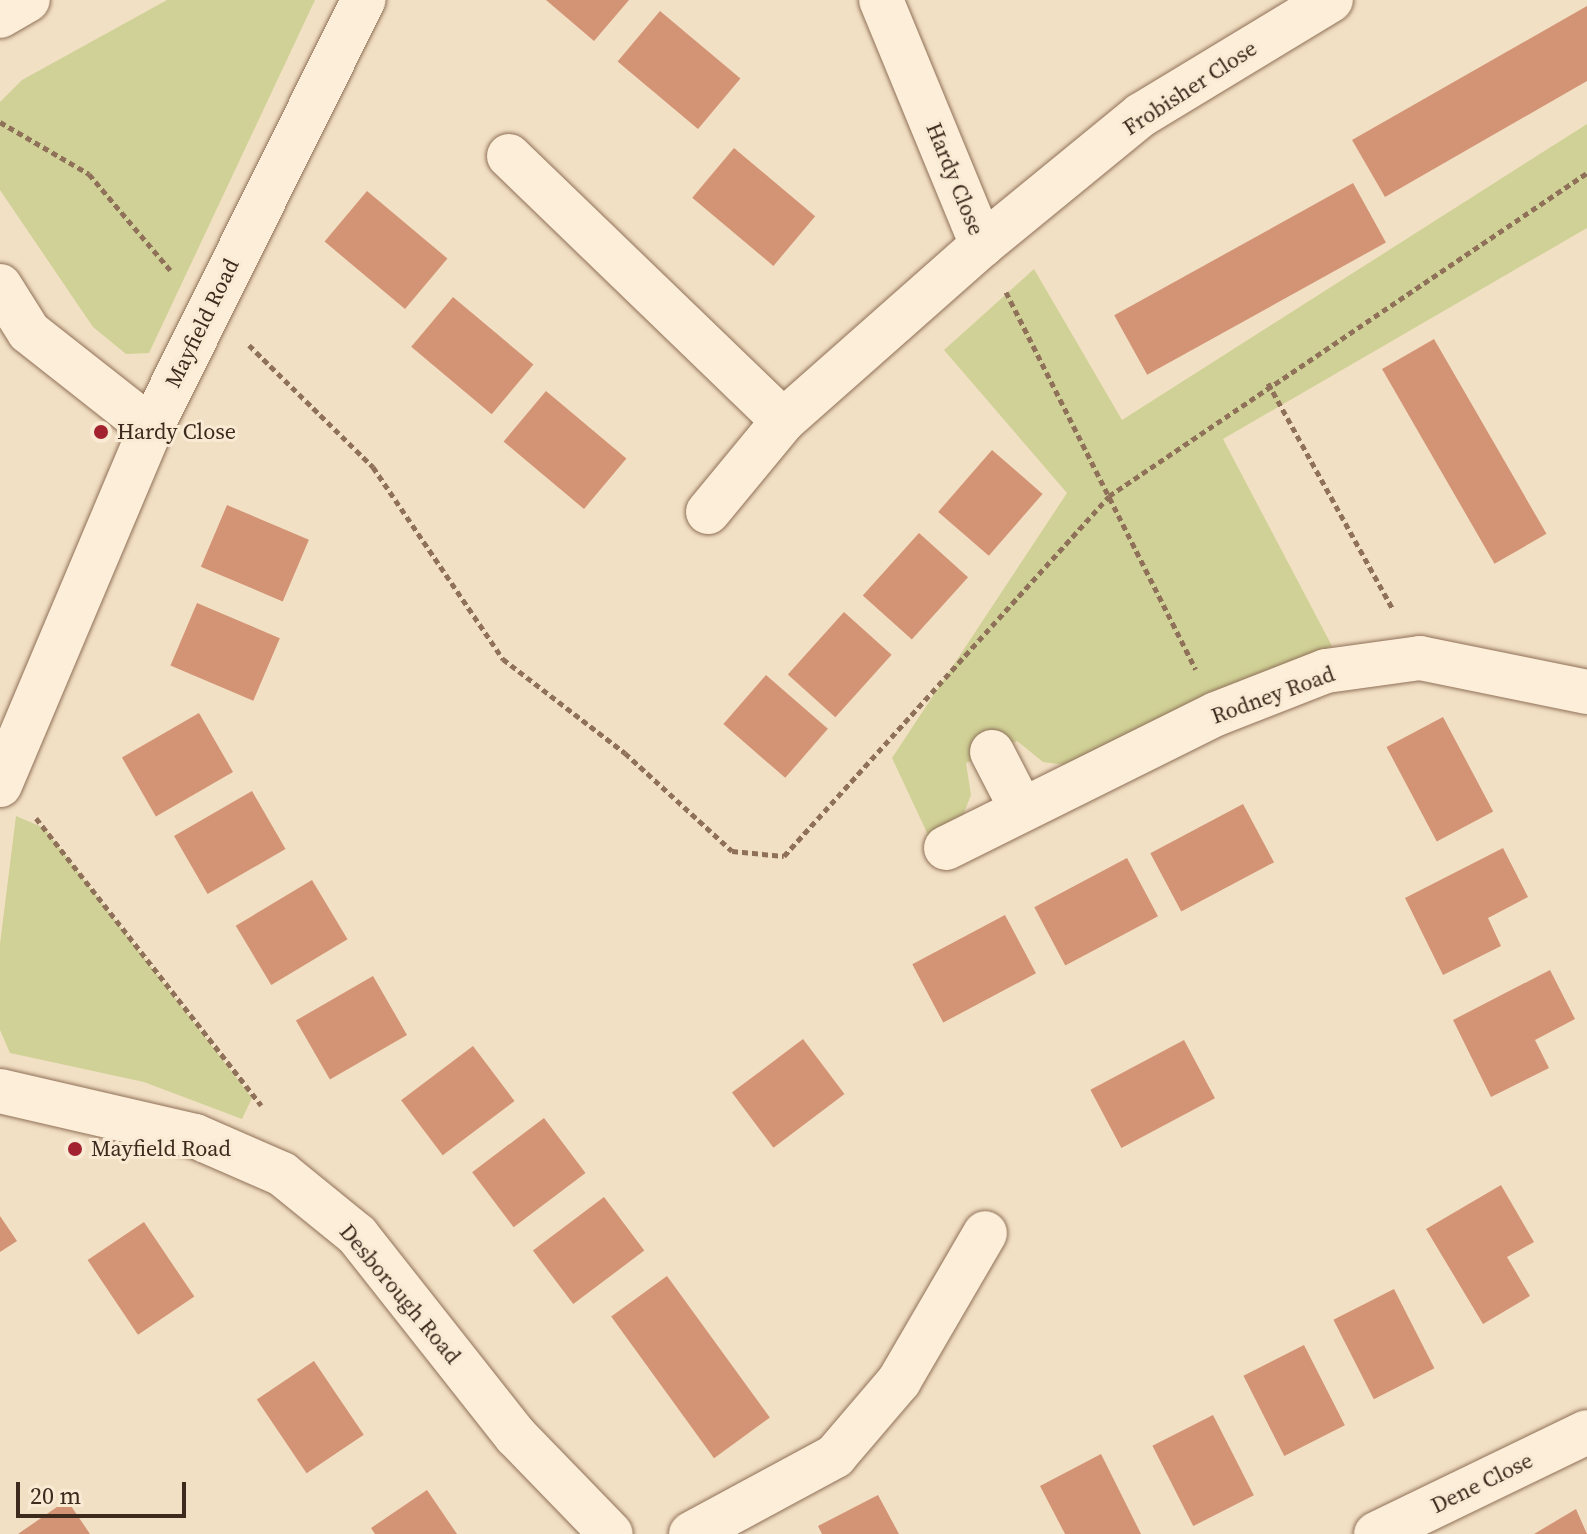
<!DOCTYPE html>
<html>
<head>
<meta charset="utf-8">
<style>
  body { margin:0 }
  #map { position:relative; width:1587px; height:1534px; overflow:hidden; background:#f2e0c4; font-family:"Source Serif 4",serif }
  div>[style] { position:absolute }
  .green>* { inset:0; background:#d0d196 }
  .building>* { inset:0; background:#d39476; transform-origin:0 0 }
  .path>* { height:5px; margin-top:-2.5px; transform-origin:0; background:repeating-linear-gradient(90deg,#8f7058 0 6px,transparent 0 10px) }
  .roads { filter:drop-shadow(0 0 2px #8f7058) drop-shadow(0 0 2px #8f7058) }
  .minor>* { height:44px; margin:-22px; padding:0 22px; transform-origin:22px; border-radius:22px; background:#fceed8 }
  .tertiary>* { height:44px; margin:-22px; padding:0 22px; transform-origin:22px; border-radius:22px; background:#fceed8 }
  .dots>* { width:22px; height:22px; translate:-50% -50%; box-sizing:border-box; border:4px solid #f9ead4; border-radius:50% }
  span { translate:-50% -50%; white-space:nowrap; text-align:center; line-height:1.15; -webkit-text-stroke:6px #f9ead4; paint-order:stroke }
  .street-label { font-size:22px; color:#3d2a1d }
  .poi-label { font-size:22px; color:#3d2a1d }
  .left { translate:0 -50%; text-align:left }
  .scale { position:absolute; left:16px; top:1482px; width:170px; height:36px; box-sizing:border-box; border:4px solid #3d2a1d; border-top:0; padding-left:10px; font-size:24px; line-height:28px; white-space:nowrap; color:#3d2a1d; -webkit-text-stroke:6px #f9ead4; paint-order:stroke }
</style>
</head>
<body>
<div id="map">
  <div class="green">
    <div style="clip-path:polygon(167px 0,315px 0,149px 353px,126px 354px,93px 327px,0 190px,0 102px,22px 80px)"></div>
    <div style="clip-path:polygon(1587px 124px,1587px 228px,1223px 439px,1332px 646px,1072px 766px,1043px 762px,1017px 741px,966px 763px,971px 795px,960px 823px,929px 837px,892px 758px,1067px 493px,944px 350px,1034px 269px,1122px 420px)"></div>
    <div style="clip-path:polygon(16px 816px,44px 828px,252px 1098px,242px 1119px,144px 1082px,10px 1053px,0 1030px,0 944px)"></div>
  </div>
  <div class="building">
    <div style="clip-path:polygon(546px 0,629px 0,594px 41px)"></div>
    <div style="clip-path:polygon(1587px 6px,1587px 81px,1385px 197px,1352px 140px)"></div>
    <div style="left:660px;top:11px;width:105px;height:66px;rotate:40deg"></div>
    <div style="left:734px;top:148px;width:106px;height:65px;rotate:40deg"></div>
    <div style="left:1353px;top:183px;width:68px;height:273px;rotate:61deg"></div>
    <div style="left:367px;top:191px;width:105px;height:66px;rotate:40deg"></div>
    <div style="left:453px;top:297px;width:105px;height:65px;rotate:40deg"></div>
    <div style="left:1434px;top:339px;width:225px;height:60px;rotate:60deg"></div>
    <div style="left:546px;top:391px;width:105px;height:66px;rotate:40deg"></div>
    <div style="left:992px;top:450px;width:67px;height:82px;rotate:41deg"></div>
    <div style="left:227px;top:505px;width:89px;height:67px;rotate:23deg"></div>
    <div style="left:919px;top:533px;width:66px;height:84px;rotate:42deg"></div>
    <div style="left:197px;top:603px;width:90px;height:68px;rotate:23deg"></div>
    <div style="left:844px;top:612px;width:64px;height:84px;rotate:42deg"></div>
    <div style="left:766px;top:675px;width:82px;height:65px;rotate:41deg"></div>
    <div style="left:199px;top:713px;width:68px;height:89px;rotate:60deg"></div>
    <div style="left:1443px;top:717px;width:107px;height:64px;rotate:62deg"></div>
    <div style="left:252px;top:791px;width:67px;height:90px;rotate:60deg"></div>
    <div style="left:1243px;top:804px;width:66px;height:105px;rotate:62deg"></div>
    <div style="clip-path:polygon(1503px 848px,1528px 897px,1488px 918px,1501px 946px,1443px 975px,1405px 898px)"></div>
    <div style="left:1127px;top:858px;width:66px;height:105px;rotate:62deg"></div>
    <div style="left:312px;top:880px;width:69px;height:89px;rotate:59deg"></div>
    <div style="left:1005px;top:915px;width:66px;height:105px;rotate:62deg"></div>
    <div style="clip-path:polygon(1550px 970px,1575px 1019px,1535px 1040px,1549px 1068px,1491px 1097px,1453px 1020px)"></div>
    <div style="left:373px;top:976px;width:68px;height:89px;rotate:60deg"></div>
    <div style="left:803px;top:1039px;width:69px;height:89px;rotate:53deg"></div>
    <div style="left:1184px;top:1040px;width:66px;height:106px;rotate:62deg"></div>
    <div style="left:473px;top:1046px;width:69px;height:90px;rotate:53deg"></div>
    <div style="left:544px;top:1118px;width:69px;height:90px;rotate:53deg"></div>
    <div style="clip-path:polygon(1501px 1185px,1534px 1242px,1507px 1257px,1530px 1296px,1483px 1324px,1426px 1229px)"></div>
    <div style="left:604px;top:1197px;width:67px;height:89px;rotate:53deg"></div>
    <div style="clip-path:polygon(0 1216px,17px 1241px,0 1252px)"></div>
    <div style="left:144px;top:1222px;width:90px;height:68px;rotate:56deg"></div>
    <div style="left:667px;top:1276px;width:175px;height:69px;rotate:54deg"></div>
    <div style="left:1394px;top:1289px;width:89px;height:68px;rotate:63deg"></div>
    <div style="left:1304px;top:1345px;width:90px;height:68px;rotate:63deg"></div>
    <div style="left:314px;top:1361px;width:89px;height:69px;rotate:56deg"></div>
    <div style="left:1213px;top:1415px;width:90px;height:68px;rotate:63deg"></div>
    <div style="clip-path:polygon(1101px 1454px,1141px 1534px,1065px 1534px,1040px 1486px)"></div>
    <div style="clip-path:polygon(427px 1490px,457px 1534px,375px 1534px,371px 1528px)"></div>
    <div style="clip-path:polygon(878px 1495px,899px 1534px,822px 1534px,818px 1526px)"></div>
    <div style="clip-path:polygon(67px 1500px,90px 1534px,18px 1534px)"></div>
    <div style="clip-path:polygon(1576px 1509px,1587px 1534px,1534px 1534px)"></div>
  </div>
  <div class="path">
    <div style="left:0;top:122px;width:103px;rotate:30.3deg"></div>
    <div style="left:89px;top:174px;width:126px;rotate:49.8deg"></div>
    <div style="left:1006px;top:292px;width:422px;rotate:63.3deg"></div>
    <div style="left:249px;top:345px;width:174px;rotate:44.5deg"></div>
    <div style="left:373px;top:467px;width:232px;rotate:55.9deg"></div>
    <div style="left:503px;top:659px;width:154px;rotate:37.6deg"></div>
    <div style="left:625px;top:753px;width:145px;rotate:42.5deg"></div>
    <div style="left:732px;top:851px;width:52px;rotate:5.5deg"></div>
    <div style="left:784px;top:856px;width:485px;rotate:-47.9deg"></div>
    <div style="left:1109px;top:496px;width:577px;rotate:-34.05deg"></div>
    <div style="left:1268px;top:383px;width:257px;rotate:61.1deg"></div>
    <div style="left:36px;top:818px;width:365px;rotate:51.9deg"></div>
  </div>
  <div class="roads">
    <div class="minor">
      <div style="left:881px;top:0;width:265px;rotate:67.6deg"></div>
      <div style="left:0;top:16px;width:32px;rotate:-30deg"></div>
      <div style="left:509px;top:156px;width:381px;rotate:44deg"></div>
      <div style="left:0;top:286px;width:54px;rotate:57.8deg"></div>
      <div style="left:29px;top:332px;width:155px;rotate:38.2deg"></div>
      <div style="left:708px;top:512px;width:118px;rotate:-50.5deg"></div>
      <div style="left:783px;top:421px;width:266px;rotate:-41.5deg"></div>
      <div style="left:982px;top:245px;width:205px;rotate:-39.3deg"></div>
      <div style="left:1141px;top:115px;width:222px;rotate:-31.2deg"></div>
      <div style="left:992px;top:752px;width:65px;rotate:62.7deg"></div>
      <div style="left:946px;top:848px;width:301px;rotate:-26.4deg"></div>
      <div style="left:1216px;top:714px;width:118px;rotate:-21.4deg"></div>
      <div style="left:1326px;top:671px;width:95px;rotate:-7.9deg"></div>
      <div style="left:1420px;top:658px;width:170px;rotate:11.5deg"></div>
      <div style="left:691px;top:1534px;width:164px;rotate:-28.4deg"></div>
      <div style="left:835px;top:1456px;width:99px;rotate:-49.5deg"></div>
      <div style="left:899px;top:1381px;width:171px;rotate:-59.8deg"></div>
      <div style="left:1376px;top:1534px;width:234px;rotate:-25.8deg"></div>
    </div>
    <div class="tertiary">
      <div style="left:0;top:785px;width:388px;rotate:-67.1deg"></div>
      <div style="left:151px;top:428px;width:478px;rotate:-63.6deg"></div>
      <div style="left:0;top:1091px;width:200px;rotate:13deg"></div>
      <div style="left:195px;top:1136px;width:95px;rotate:23.6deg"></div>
      <div style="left:282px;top:1174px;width:97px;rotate:39.1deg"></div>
      <div style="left:357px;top:1235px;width:256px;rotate:51.7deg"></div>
      <div style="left:516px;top:1436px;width:136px;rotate:45.9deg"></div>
    </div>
  </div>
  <div class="dots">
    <div style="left:101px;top:432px;background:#a32230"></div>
    <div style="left:75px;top:1149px;background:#a32230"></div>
  </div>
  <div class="street-label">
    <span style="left:1190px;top:88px;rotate:-33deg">Frobisher Close</span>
    <span style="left:955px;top:179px;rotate:68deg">Hardy Close</span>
    <span style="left:202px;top:323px;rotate:-64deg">Mayfield Road</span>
    <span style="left:1273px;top:695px;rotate:-20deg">Rodney Road</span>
    <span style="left:400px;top:1294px;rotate:50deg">Desborough Road</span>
    <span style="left:1482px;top:1483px;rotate:-26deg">Dene Close</span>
  </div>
  <div class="poi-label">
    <span class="left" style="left:117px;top:432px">Hardy Close</span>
    <span class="left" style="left:91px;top:1149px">Mayfield Road</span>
  </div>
  <div class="scale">20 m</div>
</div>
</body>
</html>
